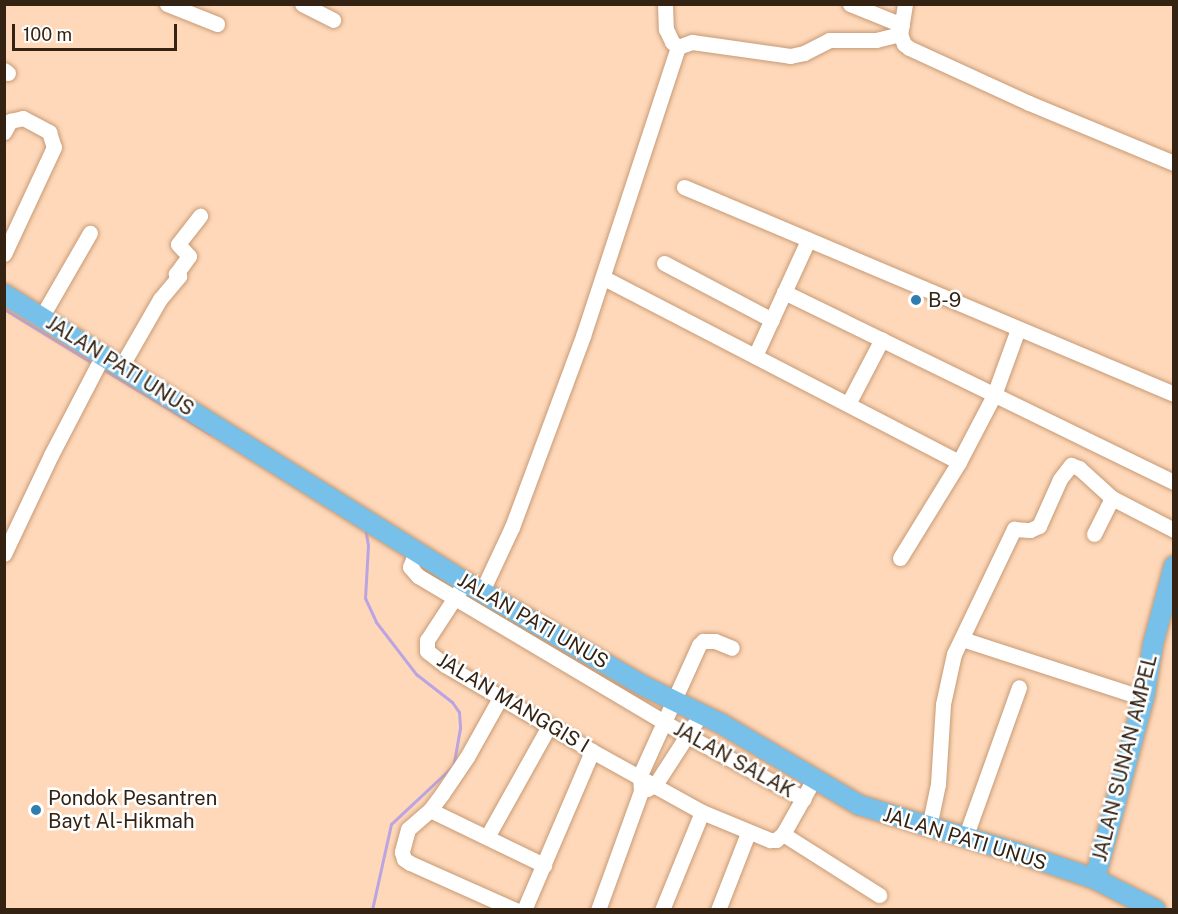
<!DOCTYPE html>
<html>
<head>
<meta charset="utf-8">
<style>
  body { margin:0 }
  #map { position:relative; width:1178px; height:914px; overflow:hidden; background:#fed8b9; font-family:"Public Sans",sans-serif }
  div>[style] { position:absolute }
  .stream>* { height:3px; margin:-1.5px; padding:0 1.5px; transform-origin:1.5px; border-radius:1.5px; background:#bba4e2 }
  .roads { filter:drop-shadow(0 0 2px #c79a75) drop-shadow(0 0 2px #c79a75) }
  .minor>* { height:15px; margin:-7.5px; padding:0 7.5px; transform-origin:7.5px; border-radius:7.5px; background:#fff }
  .major>* { height:20px; margin:-10px; padding:0 10px; transform-origin:10px; border-radius:10px; background:#77c0e9 }
  .dots>* { width:16px; height:16px; translate:-50% -50%; box-sizing:border-box; border:3px solid #fff; border-radius:50% }
  span { translate:-50% -50%; white-space:nowrap; text-align:center; line-height:1.15; -webkit-text-stroke:5px #fff; paint-order:stroke }
  .poi-label { font-size:20px; color:#342313 }
  .left { translate:0 -50%; text-align:left }
  .street-label { font-size:20px; color:#342313 }
  .frame { position:absolute; inset:0; border:6px solid #342313; pointer-events:none }
  .scale { position:absolute; left:12px; top:24px; width:165px; height:27px; box-sizing:border-box; border:3px solid #342313; border-top:0; padding-left:8px; font-size:18px; line-height:21px; white-space:nowrap; color:#342313; -webkit-text-stroke:4px #fff; paint-order:stroke }
</style>
</head>
<body>
<div id="map">
  <div class="stream">
    <div style="left:4px;top:309px;width:103px;rotate:31.5deg"></div>
    <div style="left:101px;top:368px;width:127px;rotate:31.2deg"></div>
    <div style="left:365px;top:528px;width:17px;rotate:80deg"></div>
    <div style="left:368px;top:545px;width:53px;rotate:93.2deg"></div>
    <div style="left:365px;top:598px;width:26px;rotate:65deg"></div>
    <div style="left:376px;top:622px;width:66px;rotate:52.4deg"></div>
    <div style="left:416px;top:674px;width:46px;rotate:37.9deg"></div>
    <div style="left:452px;top:702px;width:12px;rotate:55deg"></div>
    <div style="left:459px;top:712px;width:16px;rotate:86deg"></div>
    <div style="left:460px;top:728px;width:39px;rotate:100deg"></div>
    <div style="left:453px;top:766px;width:85px;rotate:136.9deg"></div>
    <div style="left:391px;top:824px;width:88px;rotate:102.5deg"></div>
  </div>
  <div class="roads">
    <div class="minor">
      <div style="left:167px;top:4px;width:54px;rotate:21.8deg"></div>
      <div style="left:302px;top:4px;width:35px;rotate:27deg"></div>
      <div style="left:665px;top:4px;width:25px;rotate:88deg"></div>
      <div style="left:666px;top:29px;width:14px;rotate:65deg"></div>
      <div style="left:672px;top:42px;width:8px;rotate:40deg"></div>
      <div style="left:850px;top:4px;width:56px;rotate:22deg"></div>
      <div style="left:905px;top:4px;width:30px;rotate:99deg"></div>
      <div style="left:900px;top:34px;width:11px;rotate:68deg"></div>
      <div style="left:904px;top:44px;width:6px;rotate:39deg"></div>
      <div style="left:909px;top:48px;width:132px;rotate:24.6deg"></div>
      <div style="left:1029px;top:103px;width:157px;rotate:22.5deg"></div>
      <div style="left:4px;top:70px;width:5px;rotate:37deg"></div>
      <div style="left:4px;top:132px;width:13px;rotate:-61deg"></div>
      <div style="left:10px;top:121px;width:13px;rotate:-13deg"></div>
      <div style="left:23px;top:118px;width:30px;rotate:28deg"></div>
      <div style="left:49px;top:132px;width:16px;rotate:72deg"></div>
      <div style="left:54px;top:147px;width:118px;rotate:115deg"></div>
      <div style="left:684px;top:187px;width:532px;rotate:22.9deg"></div>
      <div style="left:664px;top:263px;width:122px;rotate:27.8deg"></div>
      <div style="left:604px;top:278px;width:400px;rotate:27.4deg"></div>
      <div style="left:784px;top:292px;width:434px;rotate:26deg"></div>
      <div style="left:42px;top:316px;width:96px;rotate:-60deg"></div>
      <div style="left:755px;top:356px;width:128px;rotate:-65.4deg"></div>
      <div style="left:122px;top:365px;width:76px;rotate:-60.1deg"></div>
      <div style="left:160px;top:299px;width:30px;rotate:-50deg"></div>
      <div style="left:179px;top:276px;width:4px;rotate:-146deg"></div>
      <div style="left:176px;top:274px;width:22px;rotate:-54deg"></div>
      <div style="left:189px;top:256px;width:16px;rotate:-133deg"></div>
      <div style="left:178px;top:244px;width:36px;rotate:-52deg"></div>
      <div style="left:848px;top:404px;width:73px;rotate:-62.4deg"></div>
      <div style="left:1094px;top:534px;width:40px;rotate:-63.4deg"></div>
      <div style="left:416px;top:552px;width:16px;rotate:112deg"></div>
      <div style="left:410px;top:567px;width:12px;rotate:48deg"></div>
      <div style="left:418px;top:576px;width:312px;rotate:30.7deg"></div>
      <div style="left:686px;top:735px;width:134px;rotate:28.5deg"></div>
      <div style="left:4px;top:554px;width:110px;rotate:-64.6deg"></div>
      <div style="left:51px;top:455px;width:106px;rotate:-62.5deg"></div>
      <div style="left:100px;top:361px;width:8px;rotate:-45deg"></div>
      <div style="left:900px;top:558px;width:113px;rotate:-58.4deg"></div>
      <div style="left:959px;top:462px;width:76px;rotate:-62.4deg"></div>
      <div style="left:994px;top:395px;width:70px;rotate:-70deg"></div>
      <div style="left:465px;top:582px;width:69px;rotate:123.2deg"></div>
      <div style="left:427px;top:640px;width:11px;rotate:90deg"></div>
      <div style="left:427px;top:651px;width:23px;rotate:38deg"></div>
      <div style="left:445px;top:665px;width:170px;rotate:30.3deg"></div>
      <div style="left:592px;top:751px;width:126px;rotate:29deg"></div>
      <div style="left:702px;top:812px;width:74px;rotate:22.4deg"></div>
      <div style="left:770px;top:840px;width:6px"></div>
      <div style="left:776px;top:840px;width:9px;rotate:-41deg"></div>
      <div style="left:783px;top:834px;width:63px;rotate:-60.6deg"></div>
      <div style="left:482px;top:591px;width:71px;rotate:-64.9deg"></div>
      <div style="left:512px;top:527px;width:204px;rotate:-69.6deg"></div>
      <div style="left:583px;top:336px;width:304px;rotate:-71.8deg"></div>
      <div style="left:678px;top:47px;width:15px;rotate:-20deg"></div>
      <div style="left:692px;top:42px;width:99px;rotate:8.1deg"></div>
      <div style="left:790px;top:56px;width:14px;rotate:-12deg"></div>
      <div style="left:804px;top:53px;width:28px;rotate:-27deg"></div>
      <div style="left:829px;top:40px;width:47px"></div>
      <div style="left:876px;top:40px;width:25px;rotate:-14deg"></div>
      <div style="left:962px;top:639px;width:191px;rotate:18deg"></div>
      <div style="left:500px;top:698px;width:68px;rotate:119.2deg"></div>
      <div style="left:467px;top:757px;width:45px;rotate:124deg"></div>
      <div style="left:442px;top:794px;width:20px;rotate:127deg"></div>
      <div style="left:430px;top:810px;width:29px;rotate:139deg"></div>
      <div style="left:408px;top:829px;width:24px;rotate:105deg"></div>
      <div style="left:402px;top:852px;width:7px;rotate:74deg"></div>
      <div style="left:404px;top:859px;width:7px;rotate:34deg"></div>
      <div style="left:410px;top:863px;width:115px;rotate:24.1deg"></div>
      <div style="left:647px;top:789px;width:9px;rotate:-27deg"></div>
      <div style="left:655px;top:785px;width:85px;rotate:-57.1deg"></div>
      <div style="left:430px;top:810px;width:127px;rotate:25.8deg"></div>
      <div style="left:929px;top:827px;width:44px;rotate:-78.2deg"></div>
      <div style="left:938px;top:784px;width:80px;rotate:-86.4deg"></div>
      <div style="left:943px;top:704px;width:51px;rotate:-77.6deg"></div>
      <div style="left:954px;top:654px;width:139px;rotate:-64.4deg"></div>
      <div style="left:1014px;top:529px;width:16px;rotate:4deg"></div>
      <div style="left:1030px;top:530px;width:10px;rotate:-24deg"></div>
      <div style="left:1039px;top:526px;width:51px;rotate:-65.9deg"></div>
      <div style="left:1060px;top:479px;width:18px;rotate:-52deg"></div>
      <div style="left:1071px;top:465px;width:9px;rotate:21deg"></div>
      <div style="left:1079px;top:468px;width:45px;rotate:42.3deg"></div>
      <div style="left:1112px;top:498px;width:70px;rotate:27.3deg"></div>
      <div style="left:783px;top:834px;width:114px;rotate:32.4deg"></div>
      <div style="left:487px;top:837px;width:127px;rotate:-60.8deg"></div>
      <div style="left:965px;top:838px;width:160px;rotate:-70.3deg"></div>
      <div style="left:524px;top:910px;width:173px;rotate:-66.8deg"></div>
      <div style="left:598px;top:910px;width:127px;rotate:-70.1deg"></div>
      <div style="left:641px;top:791px;width:16px;rotate:-94deg"></div>
      <div style="left:640px;top:775px;width:143px;rotate:-65.6deg"></div>
      <div style="left:699px;top:645px;width:6px;rotate:-45deg"></div>
      <div style="left:703px;top:641px;width:12px"></div>
      <div style="left:715px;top:641px;width:18px;rotate:22deg"></div>
      <div style="left:662px;top:910px;width:106px;rotate:-67.8deg"></div>
      <div style="left:718px;top:910px;width:83px;rotate:-68.7deg"></div>
    </div>
    <div class="major">
      <div style="left:4px;top:294px;width:544px;rotate:31.99deg"></div>
      <div style="left:465px;top:582px;width:207px;rotate:30.2deg"></div>
      <div style="left:644px;top:686px;width:85px;rotate:26deg"></div>
      <div style="left:720px;top:723px;width:161px;rotate:30.5deg"></div>
      <div style="left:859px;top:805px;width:163px;rotate:16.8deg"></div>
      <div style="left:1015px;top:852px;width:84px;rotate:18.6deg"></div>
      <div style="left:1095px;top:879px;width:68px;rotate:26.9deg"></div>
      <div style="left:1095px;top:879px;width:188px;rotate:-74.9deg"></div>
      <div style="left:1144px;top:698px;width:55px;rotate:-80.5deg"></div>
      <div style="left:1153px;top:644px;width:81px;rotate:-74.9deg"></div>
    </div>
  </div>
  <div class="dots">
    <div style="left:916px;top:300px;background:#307daf"></div>
    <div style="left:36px;top:810px;background:#307daf"></div>
  </div>
  <div class="poi-label">
    <span class="left" style="left:928px;top:300px">B-9</span>
    <span class="left" style="left:48px;top:810px">Pondok Pesantren<br>Bayt Al-Hikmah</span>
  </div>
  <div class="street-label">
    <span style="left:120px;top:366px;rotate:32deg">JALAN PATI UNUS</span>
    <span style="left:533px;top:621px;rotate:30deg">JALAN PATI UNUS</span>
    <span style="left:513px;top:703px;rotate:31deg">JALAN MANGGIS I</span>
    <span style="left:1125px;top:758px;rotate:-76deg">JALAN SUNAN AMPEL</span>
    <span style="left:734px;top:760px;rotate:29deg">JALAN SALAK</span>
    <span style="left:965px;top:839px;rotate:17deg">JALAN PATI UNUS</span>
  </div>
  <div class="frame"></div>
  <div class="scale">100 m</div>
</div>
</body>
</html>
